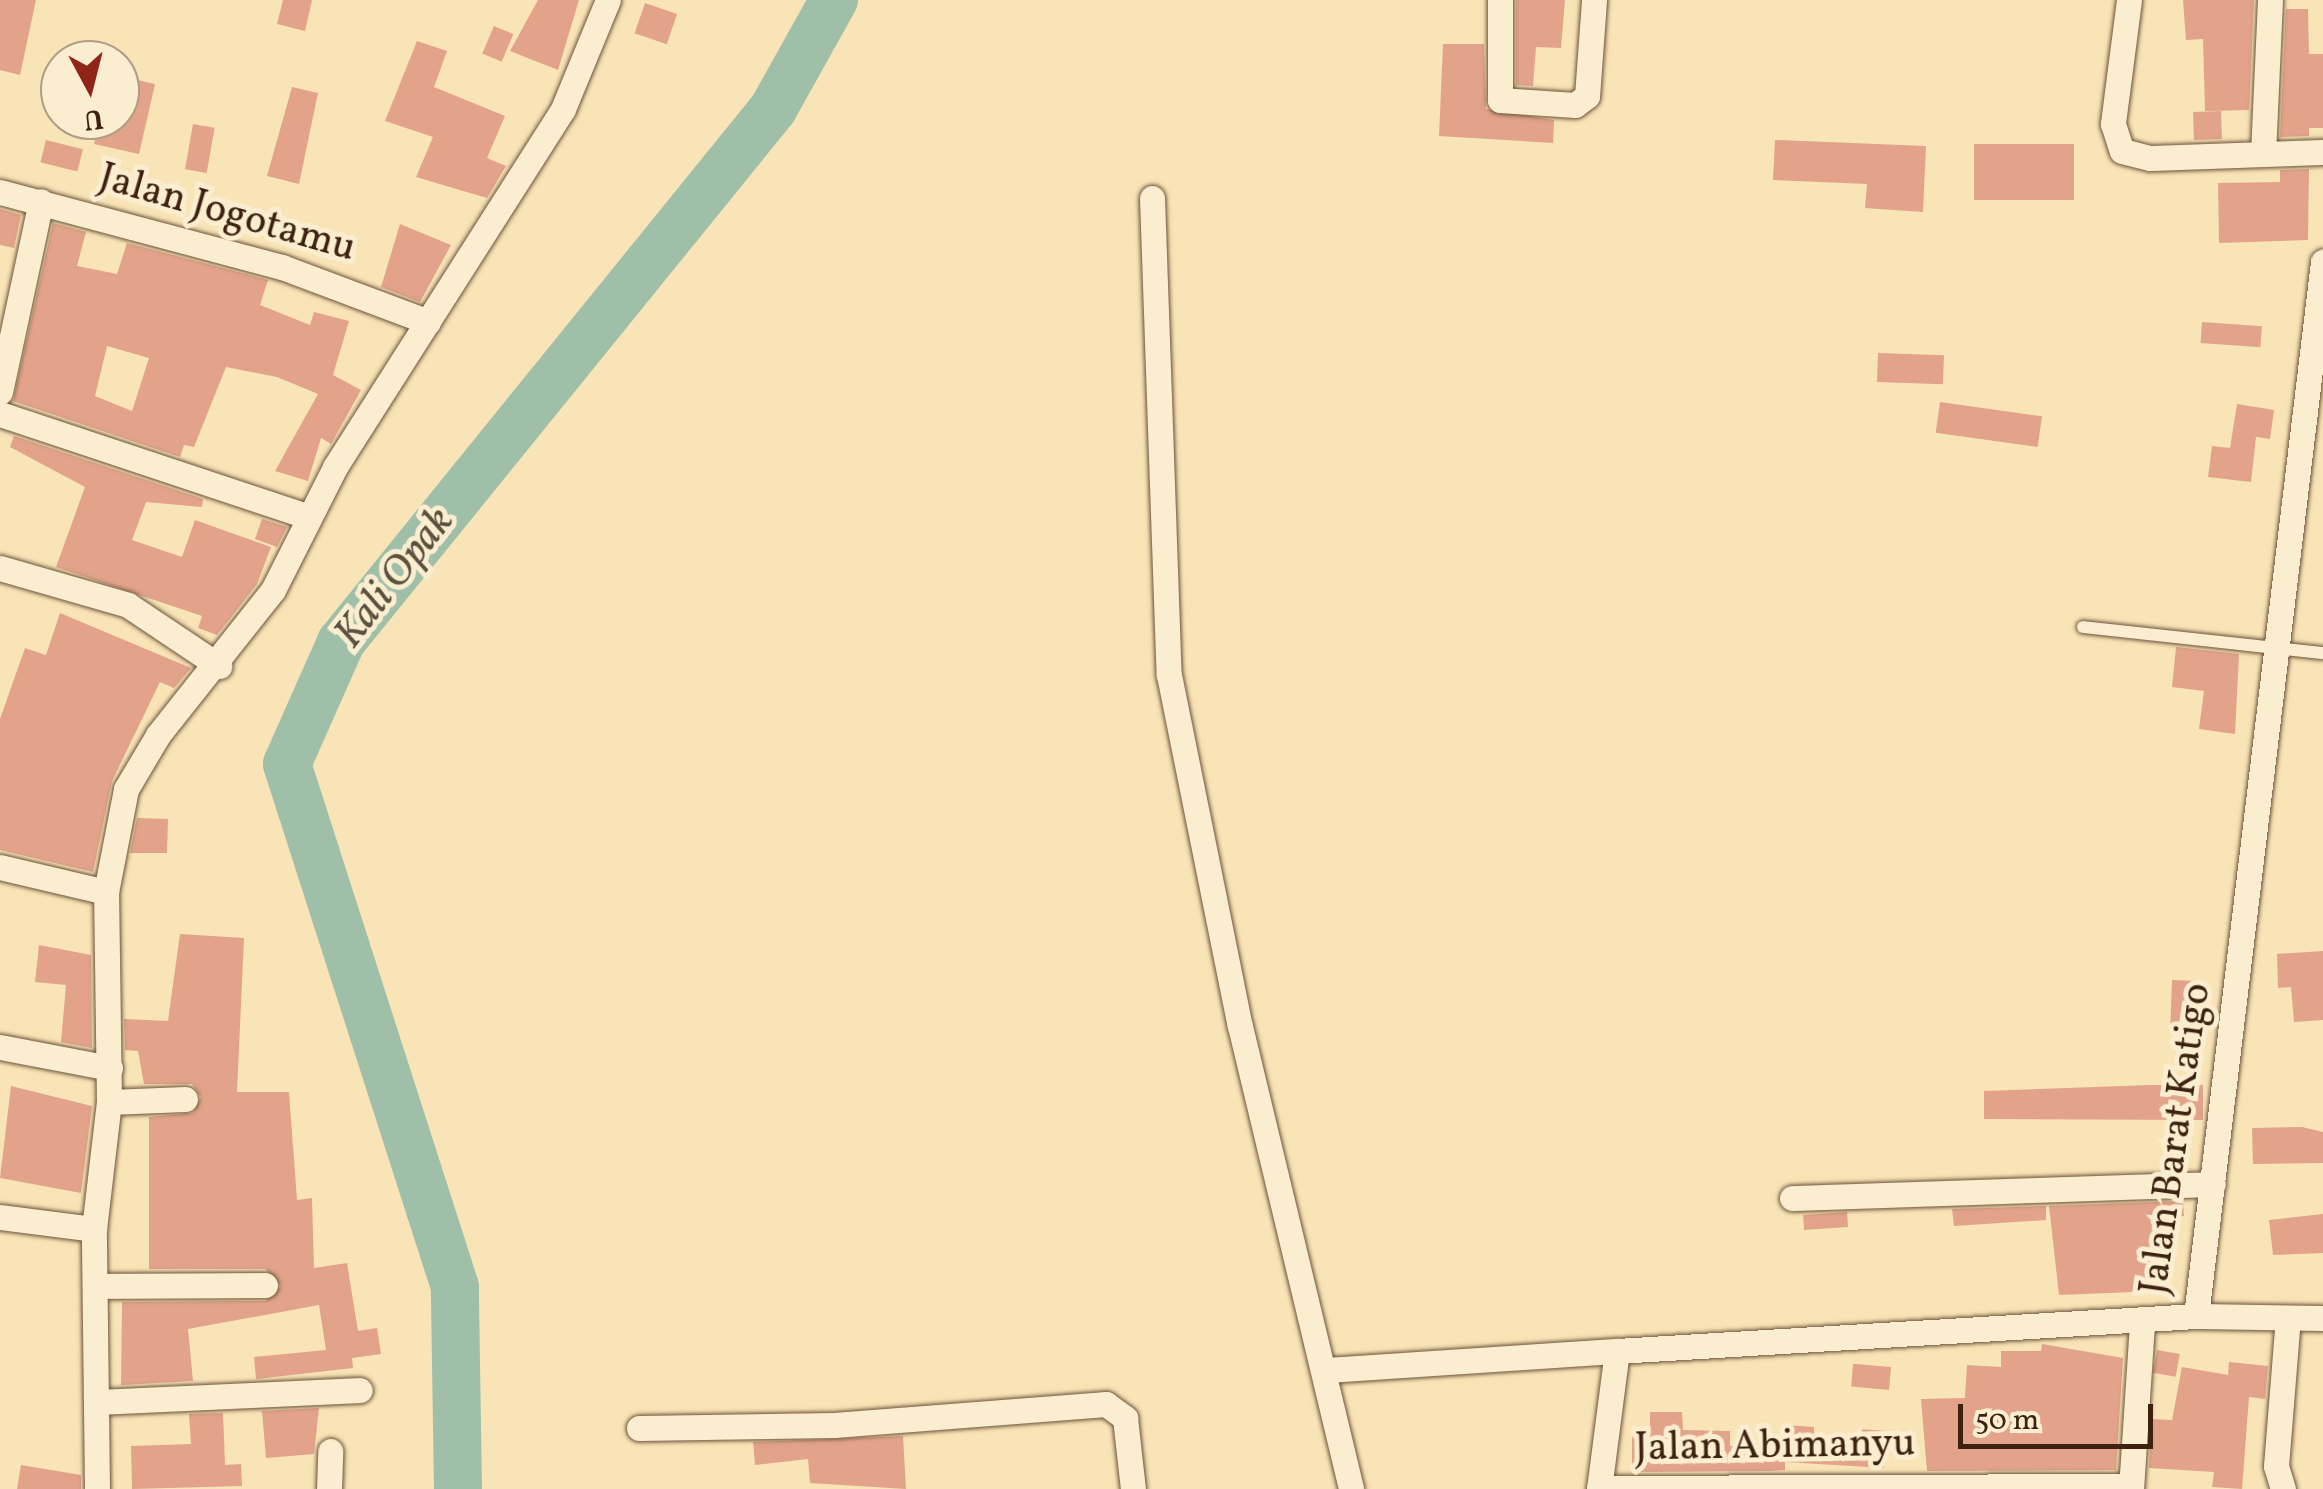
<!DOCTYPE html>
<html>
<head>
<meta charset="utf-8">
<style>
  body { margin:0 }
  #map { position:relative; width:2323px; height:1489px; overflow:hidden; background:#f9e4b7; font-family:Vollkorn,serif }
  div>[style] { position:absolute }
  .river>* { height:48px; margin:-24px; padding:0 24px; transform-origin:24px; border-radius:24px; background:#9fbfa9 }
  .building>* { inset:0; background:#e2a38a; transform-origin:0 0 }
  .roads { filter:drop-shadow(0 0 2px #6c523a) drop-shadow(0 0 2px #6c523a) }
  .lane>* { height:12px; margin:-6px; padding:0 6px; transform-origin:6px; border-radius:6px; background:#fbedd0 }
  .street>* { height:25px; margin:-12.5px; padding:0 12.5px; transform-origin:12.5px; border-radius:12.5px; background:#fbedd0 }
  span { translate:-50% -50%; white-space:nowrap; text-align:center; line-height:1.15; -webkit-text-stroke:10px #fbedd0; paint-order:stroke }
  .street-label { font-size:40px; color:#3d2211 }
  .water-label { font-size:42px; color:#5a513f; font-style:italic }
  .north { position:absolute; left:40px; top:40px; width:100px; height:100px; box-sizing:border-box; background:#fbedd0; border:2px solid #af9c84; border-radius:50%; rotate:173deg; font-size:28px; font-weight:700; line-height:40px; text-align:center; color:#3d2211 }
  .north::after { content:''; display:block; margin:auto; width:35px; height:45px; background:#8f2418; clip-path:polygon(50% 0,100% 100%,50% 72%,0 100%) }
  .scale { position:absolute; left:1958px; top:1404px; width:195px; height:45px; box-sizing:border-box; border:5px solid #3d2211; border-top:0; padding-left:12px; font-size:30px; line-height:35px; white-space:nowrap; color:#3d2211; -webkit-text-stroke:8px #fbedd0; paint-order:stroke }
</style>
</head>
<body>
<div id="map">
  <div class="river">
    <div style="left:458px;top:1489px;width:202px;rotate:-90.9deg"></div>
    <div style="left:455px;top:1287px;width:549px;rotate:-107.81deg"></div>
    <div style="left:287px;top:764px;width:133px;rotate:-66.1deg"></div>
    <div style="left:341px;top:642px;width:686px;rotate:-50.98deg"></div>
    <div style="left:773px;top:109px;width:125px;rotate:-60.8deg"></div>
  </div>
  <div class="building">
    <div style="clip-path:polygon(0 0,36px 0,20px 75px,0 70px)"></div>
    <div style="clip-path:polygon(283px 0,312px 0,305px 31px,277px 24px)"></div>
    <div style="clip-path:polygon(538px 0,579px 0,558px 70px,510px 51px)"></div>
    <div style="clip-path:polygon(1516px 0,1565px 0,1561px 48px,1536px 47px,1533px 86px,1516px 85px)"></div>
    <div style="clip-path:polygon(2183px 0,2254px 0,2249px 110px,2205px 111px,2203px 39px,2186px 40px)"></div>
    <div style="left:645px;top:3px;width:34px;height:32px;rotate:19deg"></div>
    <div style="clip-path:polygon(2286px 9px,2308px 9px,2309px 54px,2323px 54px,2323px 128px,2309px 128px,2309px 136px,2280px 137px)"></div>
    <div style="left:494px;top:26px;width:21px;height:30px;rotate:23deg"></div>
    <div style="clip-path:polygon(417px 41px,447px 51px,434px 87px,505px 116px,487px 158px,506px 166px,487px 198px,416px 177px,433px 137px,385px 121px)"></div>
    <div style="clip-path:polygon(1443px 44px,1484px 44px,1486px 109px,1554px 120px,1553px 143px,1439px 136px)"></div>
    <div style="clip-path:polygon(120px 76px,155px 84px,139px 154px,94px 144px,100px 120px,120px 120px)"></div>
    <div style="clip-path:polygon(292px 87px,318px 93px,299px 184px,267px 176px)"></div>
    <div style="left:2221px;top:111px;width:28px;height:28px;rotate:88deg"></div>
    <div style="left:193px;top:124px;width:22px;height:46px;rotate:10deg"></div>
    <div style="left:46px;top:140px;width:38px;height:23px;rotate:14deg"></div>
    <div style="clip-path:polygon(1775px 140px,1926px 146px,1923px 212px,1865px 208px,1867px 184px,1773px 180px)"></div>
    <div style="left:1974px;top:144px;width:100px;height:56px"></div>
    <div style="clip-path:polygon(2309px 169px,2308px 240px,2219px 243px,2218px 183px,2280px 182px,2280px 170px)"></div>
    <div style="clip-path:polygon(0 209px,21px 215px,14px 248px,0 245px)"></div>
    <div style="clip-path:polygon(evenodd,53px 223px,86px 232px,77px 266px,117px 274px,127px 243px,268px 280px,260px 305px,310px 325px,314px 312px,349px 321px,333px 375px,361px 390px,331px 444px,321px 438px,308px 481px,275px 471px,318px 394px,277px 377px,226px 367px,194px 447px,184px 445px,180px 457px,13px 401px,53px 223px,107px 346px,149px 358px,132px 411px,95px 396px,107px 346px)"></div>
    <div style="clip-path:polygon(400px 224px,451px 245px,420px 302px,381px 287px)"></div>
    <div style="left:2202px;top:322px;width:60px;height:21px;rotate:4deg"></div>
    <div style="left:1878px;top:353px;width:66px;height:29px;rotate:2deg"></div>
    <div style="left:1940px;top:402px;width:103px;height:31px;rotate:8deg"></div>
    <div style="clip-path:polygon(2237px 404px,2274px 410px,2270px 439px,2256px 437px,2251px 482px,2208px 477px,2212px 446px,2230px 448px)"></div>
    <div style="clip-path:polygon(14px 436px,203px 499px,202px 507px,146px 502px,132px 540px,182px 557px,195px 520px,271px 547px,257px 584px,217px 635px,198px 628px,202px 616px,56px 567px,85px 487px,10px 447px)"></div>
    <div style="clip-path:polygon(262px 519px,287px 527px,277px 547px,255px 539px)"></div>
    <div style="clip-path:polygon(60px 613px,191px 668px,174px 688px,160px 682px,112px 781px,93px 872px,0 850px,0 719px,25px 648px,46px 655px)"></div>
    <div style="clip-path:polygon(2176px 647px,2239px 654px,2235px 734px,2199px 729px,2204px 691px,2172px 687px)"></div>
    <div style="clip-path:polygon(137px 818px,168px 819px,167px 853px,130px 853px)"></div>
    <div style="clip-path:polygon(180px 934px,244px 938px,237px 1092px,289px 1092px,297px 1200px,312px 1198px,314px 1268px,347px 1263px,358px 1331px,377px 1328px,381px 1354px,352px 1358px,353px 1368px,256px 1379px,254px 1357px,326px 1350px,319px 1305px,188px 1329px,193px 1381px,121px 1385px,122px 1302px,265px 1301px,281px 1286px,265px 1269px,149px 1269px,149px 1117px,193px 1113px,201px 1097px,192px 1084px,144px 1084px,138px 1051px,125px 1050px,124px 1019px,168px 1021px)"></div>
    <div style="clip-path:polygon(39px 945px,91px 955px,92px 1048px,61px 1042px,66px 985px,35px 982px)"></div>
    <div style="clip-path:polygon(2323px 951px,2323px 1020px,2294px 1022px,2291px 987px,2278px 988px,2277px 954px)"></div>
    <div style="left:2172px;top:980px;width:26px;height:46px;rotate:2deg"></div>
    <div style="clip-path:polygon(2151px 1085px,2203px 1085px,2203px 1120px,1984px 1119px,1984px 1091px)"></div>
    <div style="clip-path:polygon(11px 1086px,92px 1106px,81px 1193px,0 1178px)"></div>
    <div style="clip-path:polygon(2302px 1127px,2323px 1132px,2323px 1163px,2253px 1164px,2252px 1128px)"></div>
    <div style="clip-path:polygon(2183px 1201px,2184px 1216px,2152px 1218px,2158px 1291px,2059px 1295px,2049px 1206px)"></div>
    <div style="clip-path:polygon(2046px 1206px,2046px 1220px,1954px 1226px,1952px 1209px)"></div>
    <div style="left:1847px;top:1212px;width:15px;height:44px;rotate:86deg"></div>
    <div style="clip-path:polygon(2323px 1214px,2323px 1253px,2273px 1255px,2269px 1220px)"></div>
    <div style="clip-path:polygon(2042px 1344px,2123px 1358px,2116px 1470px,1927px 1471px,1921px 1399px,1965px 1398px,1967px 1365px,2001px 1367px,2001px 1351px,2041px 1351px)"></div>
    <div style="left:2157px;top:1350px;width:23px;height:23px;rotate:10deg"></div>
    <div style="clip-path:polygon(2229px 1362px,2268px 1366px,2265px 1399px,2249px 1397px,2242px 1489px,2212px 1487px,2214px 1472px,2149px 1468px,2152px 1419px,2172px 1420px,2182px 1367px,2228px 1375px)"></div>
    <div style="left:1891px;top:1367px;width:23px;height:38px;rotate:95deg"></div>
    <div style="clip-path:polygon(319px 1408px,314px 1454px,266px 1458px,262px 1411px)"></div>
    <div style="clip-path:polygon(1650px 1412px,1682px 1412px,1683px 1430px,1730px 1431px,1730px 1446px,1785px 1442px,1785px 1425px,1814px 1427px,1814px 1438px,1858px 1441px,1858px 1429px,1887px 1431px,1884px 1468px,1785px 1462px,1785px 1470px,1770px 1471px,1632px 1472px,1632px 1436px,1650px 1436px)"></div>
    <div style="clip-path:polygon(223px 1413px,225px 1465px,241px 1464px,242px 1486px,132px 1489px,131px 1446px,191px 1444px,189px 1414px)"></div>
    <div style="clip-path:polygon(903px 1436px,906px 1489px,810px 1483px,808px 1459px,755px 1465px,753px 1442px)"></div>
    <div style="clip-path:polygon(21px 1465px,81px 1475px,81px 1489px,17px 1489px)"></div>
  </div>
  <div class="roads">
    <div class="lane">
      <div style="left:2083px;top:627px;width:241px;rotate:6.2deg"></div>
    </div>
    <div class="street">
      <div style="left:1500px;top:0;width:100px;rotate:90deg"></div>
      <div style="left:1500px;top:100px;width:75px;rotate:3.8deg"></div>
      <div style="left:1575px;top:105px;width:15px;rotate:-37deg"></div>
      <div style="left:1587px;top:96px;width:96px;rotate:-85.8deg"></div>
      <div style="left:2129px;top:0;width:125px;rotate:97.4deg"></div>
      <div style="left:2113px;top:124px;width:28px;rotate:72deg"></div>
      <div style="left:2122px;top:151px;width:29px;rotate:14deg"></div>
      <div style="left:2150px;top:158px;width:173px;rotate:-2deg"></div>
      <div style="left:2263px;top:154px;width:154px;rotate:-87.4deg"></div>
      <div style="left:0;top:192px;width:292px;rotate:14.9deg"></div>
      <div style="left:282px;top:267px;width:156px;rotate:20.6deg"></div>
      <div style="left:1152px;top:198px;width:477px;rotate:88deg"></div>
      <div style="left:1169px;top:675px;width:358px;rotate:78.6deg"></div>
      <div style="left:1240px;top:1026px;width:476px;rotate:76.5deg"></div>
      <div style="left:0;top:392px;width:195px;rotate:-77.9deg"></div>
      <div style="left:0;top:414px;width:326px;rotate:18.4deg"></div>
      <div style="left:0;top:568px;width:133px;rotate:16.1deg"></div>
      <div style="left:128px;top:605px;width:110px;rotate:33.8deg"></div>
      <div style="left:0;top:867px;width:109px;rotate:13.3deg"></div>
      <div style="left:0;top:1047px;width:112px;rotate:10.8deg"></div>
      <div style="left:109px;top:1102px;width:76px;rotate:-2.3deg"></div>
      <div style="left:1792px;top:1198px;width:421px;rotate:-1.9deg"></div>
      <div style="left:0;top:1217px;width:95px;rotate:7.3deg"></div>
      <div style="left:95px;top:1286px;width:170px;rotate:-0.3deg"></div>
      <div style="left:2196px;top:1316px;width:127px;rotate:0.9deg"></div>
      <div style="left:1328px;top:1370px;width:290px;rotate:-3.8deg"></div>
      <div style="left:99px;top:1402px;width:261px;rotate:-2.6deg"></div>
      <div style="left:639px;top:1428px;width:195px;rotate:-0.9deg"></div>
      <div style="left:834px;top:1425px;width:273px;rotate:-4.4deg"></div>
      <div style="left:1106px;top:1404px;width:24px;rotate:36deg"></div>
      <div style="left:1125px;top:1418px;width:71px;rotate:83.6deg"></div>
      <div style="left:1599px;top:1488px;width:532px;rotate:-0.22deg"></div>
      <div style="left:97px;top:1489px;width:260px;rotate:-90.7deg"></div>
      <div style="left:94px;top:1229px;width:128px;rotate:-83.3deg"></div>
      <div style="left:109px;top:1102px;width:210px;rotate:-90.8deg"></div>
      <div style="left:106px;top:892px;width:105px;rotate:-79deg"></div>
      <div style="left:126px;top:789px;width:63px;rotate:-59.3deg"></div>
      <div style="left:158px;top:735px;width:185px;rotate:-51.6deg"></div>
      <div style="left:273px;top:590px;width:138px;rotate:-63.2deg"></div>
      <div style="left:335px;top:467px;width:424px;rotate:-57.5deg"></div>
      <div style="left:563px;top:109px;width:118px;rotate:-67.6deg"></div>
      <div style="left:329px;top:1489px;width:38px;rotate:-88deg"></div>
      <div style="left:1599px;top:1489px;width:139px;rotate:-82.6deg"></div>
      <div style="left:1617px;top:1351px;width:580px;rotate:-3.46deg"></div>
      <div style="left:2196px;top:1316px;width:1062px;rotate:-83.13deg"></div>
      <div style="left:2131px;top:1489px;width:165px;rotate:-86.2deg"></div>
      <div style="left:2283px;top:1489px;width:24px;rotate:-107deg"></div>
      <div style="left:2276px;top:1466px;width:148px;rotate:-85.4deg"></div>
    </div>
  </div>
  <div class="street-label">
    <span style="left:227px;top:214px;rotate:16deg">Jalan Jogotamu</span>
    <span style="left:2177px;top:1139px;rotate:-82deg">Jalan Barat Katigo</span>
    <span style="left:1775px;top:1447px;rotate:-1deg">Jalan Abimanyu</span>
  </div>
  <div class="water-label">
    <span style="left:396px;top:579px;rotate:-52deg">Kali Opak</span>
  </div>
  <div class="north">U</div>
  <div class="scale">50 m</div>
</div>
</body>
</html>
